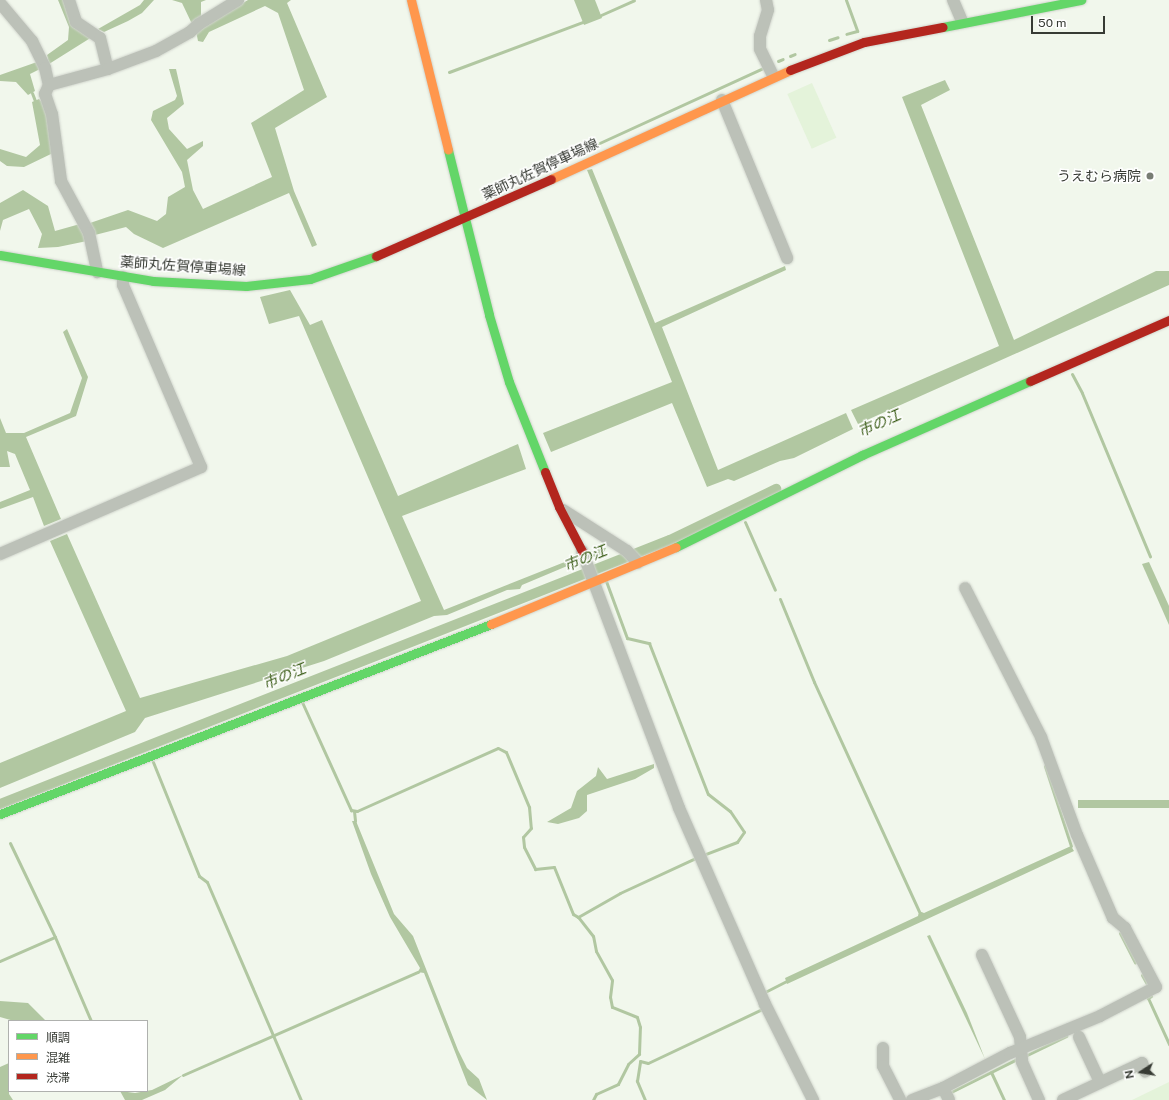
<!DOCTYPE html>
<html>
<head>
<meta charset="utf-8">
<style>
  body { margin:0 }
  #map { position:relative; width:1169px; height:1100px; overflow:hidden; background:#f1f7ec; font-family:"Public Sans","Noto Sans JP",sans-serif }
  div>[style] { position:absolute }
  .green>* { inset:0; background:#e4f3da; transform-origin:0 0 }
  .water>* { inset:0; background:#b1c7a1; transform-origin:0 0 }
  .stream>* { height:3px; margin:-1.5px; padding:0 1.5px; transform-origin:1.5px; border-radius:1.5px; background:#b1c7a1 }
  .canal>* { height:10px; margin:-5px; padding:0 5px; transform-origin:5px; border-radius:5px; background:#b1c7a1 }
  .roads { filter:drop-shadow(0 0 1px #d0d4cc) drop-shadow(0 0 1px #d0d4cc) }
  .street>* { height:12px; margin:-6px; padding:0 6px; transform-origin:6px; border-radius:6px; background:#bcc1b8 }
  .fast>* { height:9px; margin:-4.5px; padding:0 4.5px; transform-origin:4.5px; border-radius:4.5px; background:#63d668 }
  .slow>* { height:9px; margin:-4.5px; padding:0 4.5px; transform-origin:4.5px; border-radius:4.5px; background:#ff974d }
  .jam>* { height:9px; margin:-4.5px; padding:0 4.5px; transform-origin:4.5px; border-radius:4.5px; background:#b3261e }
  .dots>* { width:11px; height:11px; translate:-50% -50%; box-sizing:border-box; border:2px solid #fff; border-radius:50% }
  span { translate:-50% -50%; white-space:nowrap; text-align:center; line-height:1.15; -webkit-text-stroke:3px #fff; paint-order:stroke }
  .street-label { font-size:14px; color:#373b34 }
  .poi-label { font-size:14px; color:#373b34 }
  .right { translate:-100% -50%; text-align:right }
  .water-label { font-size:15px; color:#375a13; font-style:italic }
  .legend { position:absolute; left:8px; top:1020px; width:140px; height:72px; box-sizing:border-box; background:#fff; border:1px solid #afb1ae; margin:0; padding:5px 7px; list-style:none; font-size:12px; color:#373b34 }
  .legend li { display:flex; align-items:center; gap:8px; height:20px }
  .legend b { width:20px; border:1px solid #afb1ae }
  .north { position:absolute; left:1121px; top:1052px; width:40px; height:40px; -webkit-text-stroke:3px #fff; paint-order:stroke; rotate:258deg; font-size:11px; font-weight:700; line-height:16px; text-align:center; color:#373b34 }
  .north::after { content:''; display:block; margin:auto; width:14px; height:18px; background:#373b34; clip-path:polygon(50% 0,100% 100%,50% 72%,0 100%) }
  .scale { position:absolute; left:1031px; top:16px; width:74px; height:18px; box-sizing:border-box; border:2px solid #373b34; border-top:0; padding-left:5px; font-size:12px; line-height:14px; white-space:nowrap; color:#373b34; -webkit-text-stroke:3px #fff; paint-order:stroke }
</style>
</head>
<body>
<div id="map">
  <div class="green">
    <div style="left:812px;top:83px;width:60px;height:27px;rotate:66deg"></div>
    <div style="clip-path:polygon(1169px 1082px,1169px 1100px,1132px 1100px)"></div>
  </div>
  <div class="water">
    <div style="clip-path:polygon(58px 0,64px 0,92px 37px,49px 64px,47px 55px,68px 40px,69px 27px)"></div>
    <div style="clip-path:polygon(144px 0,154px 0,142px 13px,128px 21px,104px 32px,98px 29px,140px 5px)"></div>
    <div style="clip-path:polygon(172px 0,206px 0,201px 2px,201px 16px,192px 24px,182px 3px)"></div>
    <div style="clip-path:polygon(248px 0,291px 0,287px 3px,327px 97px,275px 128px,294px 191px,317px 245px,312px 247px,289px 193px,163px 248px,134px 234px,126px 227px,95px 235px,90px 223px,128px 210px,157px 221px,166px 214px,168px 197px,185px 187px,182px 172px,151px 120px,153px 111px,175px 100px,177px 96px,169px 69px,176px 69px,184px 104px,167px 118px,169px 129px,187px 149px,203px 141px,203px 146px,187px 160px,193px 190px,203px 209px,272px 177px,251px 123px,304px 90px,278px 13px,265px 6px,209px 32px,203px 42px,198px 41px,196px 31px)"></div>
    <div style="clip-path:polygon(574px 0,595px 0,602px 18px,584px 25px)"></div>
    <div style="clip-path:polygon(37px 62px,40px 69px,30px 74px,35px 91px,28px 95px,16px 82px,0 81px,0 75px)"></div>
    <div style="clip-path:polygon(945px 80px,950px 90px,921px 105px,1014px 340px,1156px 271px,1169px 271px,1169px 285px,858px 424px,851px 410px,999px 346px,902px 97px)"></div>
    <div style="clip-path:polygon(39px 99px,44px 104px,53px 138px,53px 153px,24px 167px,7px 166px,0 161px,0 149px,26px 157px,40px 145px,32px 102px)"></div>
    <div style="clip-path:polygon(592px 169px,655px 323px,785px 266px,786px 270px,662px 327px,718px 470px,846px 413px,853px 429px,794px 458px,780px 461px,734px 481px,728px 479px,707px 487px,672px 403px,551px 452px,543px 433px,672px 382px,587px 170px)"></div>
    <div style="clip-path:polygon(23px 190px,48px 206px,55px 231px,80px 224px,87px 241px,58px 247px,38px 248px,42px 234px,29px 209px,3px 220px,0 231px,0 203px)"></div>
    <div style="clip-path:polygon(290px 290px,310px 325px,322px 320px,398px 496px,518px 444px,526px 469px,402px 516px,444px 610px,600px 548px,606px 548px,603px 554px,596px 557px,591px 556px,522px 585px,520px 589px,507px 590px,447px 615px,434px 616px,324px 661px,145px 718px,135px 732px,0 788px,0 763px,126px 711px,50px 541px,67px 534px,140px 698px,287px 656px,421px 601px,299px 316px,269px 324px,260px 297px)"></div>
    <div style="clip-path:polygon(67px 329px,88px 377px,76px 416px,26px 437px,61px 519px,44px 526px,33px 497px,0 509px,0 502px,30px 490px,15px 454px,7px 451px,10px 467px,0 467px,0 418px,6px 433px,24px 433px,70px 413px,82px 378px,63px 332px)"></div>
    <div style="clip-path:polygon(1149px 562px,1169px 606px,1169px 625px,1142px 564px)"></div>
    <div style="clip-path:polygon(654px 764px,654px 768px,635px 779px,587px 795px,587px 811px,579px 818px,558px 824px,547px 822px,571px 808px,577px 791px,596px 776px,598px 767px,607px 779px)"></div>
    <div style="left:1169px;top:800px;width:8px;height:91px;rotate:90deg"></div>
    <div style="clip-path:polygon(352px 821px,356px 821px,394px 914px,413px 936px,458px 1050px,467px 1068px,479px 1079px,487px 1100px,468px 1085px,424px 973px,418px 972px,420px 968px,390px 917px,371px 874px)"></div>
    <div style="clip-path:polygon(1071px 846px,1074px 851px,787px 984px,785px 978px,918px 916px,919px 911px,924px 913px)"></div>
    <div style="clip-path:polygon(930px 935px,967px 1013px,985px 1059px,927px 936px)"></div>
    <div style="clip-path:polygon(0 1001px,28px 1003px,45px 1020px,53px 1021px,14px 1021px,0 1017px)"></div>
    <div style="clip-path:polygon(9px 1063px,9px 1094px,13px 1100px,0 1100px,0 1067px)"></div>
    <div style="clip-path:polygon(183px 1075px,165px 1090px,142px 1100px,125px 1100px,120px 1091px,135px 1093px,152px 1090px)"></div>
  </div>
  <div class="stream">
    <div style="left:846px;top:0;width:33px;rotate:70deg"></div>
    <div style="left:857px;top:31px;width:11px;rotate:165deg"></div>
    <div style="left:601px;top:15px;width:36px;rotate:-24deg"></div>
    <div style="left:829px;top:40px;width:9px;rotate:-18deg"></div>
    <div style="left:790px;top:56px;width:5px;rotate:-22deg"></div>
    <div style="left:778px;top:61px;width:5px;rotate:-22deg"></div>
    <div style="left:449px;top:72px;width:143px;rotate:-20.5deg"></div>
    <div style="left:32px;top:93px;width:9px;rotate:69deg"></div>
    <div style="left:582px;top:151px;width:199px;rotate:-24.6deg"></div>
    <div style="left:1072px;top:374px;width:21px;rotate:62deg"></div>
    <div style="left:1082px;top:393px;width:177px;rotate:67.4deg"></div>
    <div style="left:745px;top:522px;width:74px;rotate:66.2deg"></div>
    <div style="left:606px;top:581px;width:61px;rotate:69.8deg"></div>
    <div style="left:627px;top:638px;width:23px;rotate:13deg"></div>
    <div style="left:649px;top:643px;width:162px;rotate:68.7deg"></div>
    <div style="left:708px;top:794px;width:28px;rotate:38deg"></div>
    <div style="left:730px;top:811px;width:25px;rotate:56deg"></div>
    <div style="left:744px;top:832px;width:12px;rotate:125deg"></div>
    <div style="left:737px;top:842px;width:36px;rotate:159deg"></div>
    <div style="left:780px;top:599px;width:90px;rotate:67.7deg"></div>
    <div style="left:814px;top:682px;width:252px;rotate:65.4deg"></div>
    <div style="left:302px;top:702px;width:119px;rotate:65.6deg"></div>
    <div style="left:351px;top:810px;width:6px;rotate:9deg"></div>
    <div style="left:357px;top:811px;width:154px;rotate:-24.1deg"></div>
    <div style="left:498px;top:748px;width:9px;rotate:27deg"></div>
    <div style="left:506px;top:752px;width:60px;rotate:67.3deg"></div>
    <div style="left:529px;top:807px;width:21px;rotate:85deg"></div>
    <div style="left:531px;top:828px;width:12px;rotate:132deg"></div>
    <div style="left:523px;top:837px;width:10px;rotate:84deg"></div>
    <div style="left:524px;top:847px;width:25px;rotate:63deg"></div>
    <div style="left:535px;top:869px;width:19px;rotate:-6deg"></div>
    <div style="left:554px;top:867px;width:51px;rotate:68deg"></div>
    <div style="left:573px;top:914px;width:6px;rotate:31deg"></div>
    <div style="left:153px;top:762px;width:123px;rotate:68deg"></div>
    <div style="left:199px;top:876px;width:10px;rotate:37deg"></div>
    <div style="left:207px;top:882px;width:237px;rotate:66.7deg"></div>
    <div style="left:1045px;top:766px;width:84px;rotate:72deg"></div>
    <div style="left:354px;top:811px;width:10px;rotate:84deg"></div>
    <div style="left:10px;top:843px;width:104px;rotate:64.4deg"></div>
    <div style="left:55px;top:937px;width:91px;rotate:66.8deg"></div>
    <div style="left:1120px;top:933px;width:33px;rotate:63deg"></div>
    <div style="left:0;top:961px;width:60px;rotate:-23.6deg"></div>
    <div style="left:1142px;top:975px;width:13px;rotate:61deg"></div>
    <div style="left:763px;top:993px;width:28px;rotate:-27deg"></div>
    <div style="left:1151px;top:996px;width:4px;rotate:146deg"></div>
    <div style="left:1148px;top:998px;width:51px;rotate:65.5deg"></div>
    <div style="left:1025px;top:1056px;width:46px;rotate:-26deg"></div>
    <div style="left:991px;top:1072px;width:31px;rotate:65deg"></div>
    <div style="left:183px;top:1075px;width:257px;rotate:-23.7deg"></div>
    <div style="left:949px;top:1093px;width:78px;rotate:-26.6deg"></div>
    <div style="left:593px;top:1100px;width:7px;rotate:-63deg"></div>
    <div style="left:596px;top:1094px;width:24px;rotate:-24deg"></div>
    <div style="left:618px;top:1084px;width:22px;rotate:-63deg"></div>
    <div style="left:628px;top:1064px;width:15px;rotate:-42deg"></div>
    <div style="left:639px;top:1054px;width:27px;rotate:-88deg"></div>
    <div style="left:640px;top:1027px;width:10px;rotate:-107deg"></div>
    <div style="left:637px;top:1017px;width:27px;rotate:-158deg"></div>
    <div style="left:612px;top:1007px;width:10px;rotate:-101deg"></div>
    <div style="left:610px;top:997px;width:17px;rotate:-83deg"></div>
    <div style="left:612px;top:980px;width:33px;rotate:-119deg"></div>
    <div style="left:596px;top:951px;width:15px;rotate:-101deg"></div>
    <div style="left:593px;top:936px;width:24px;rotate:-128deg"></div>
    <div style="left:578px;top:917px;width:48px;rotate:-29.7deg"></div>
    <div style="left:620px;top:893px;width:86px;rotate:-24.8deg"></div>
    <div style="left:645px;top:1100px;width:21px;rotate:-113deg"></div>
    <div style="left:637px;top:1081px;width:20px;rotate:-81deg"></div>
    <div style="left:640px;top:1061px;width:8px;rotate:14deg"></div>
    <div style="left:648px;top:1063px;width:126px;rotate:-25.3deg"></div>
    <div style="left:762px;top:1009px;width:4px;rotate:-124deg"></div>
  </div>
  <div class="canal">
    <div style="left:0;top:804px;width:720px;rotate:-21.51deg"></div>
    <div style="left:670px;top:540px;width:118px;rotate:-25.7deg"></div>
  </div>
  <div class="roads">
    <div class="street">
      <div style="left:69px;top:0;width:23px;rotate:72deg"></div>
      <div style="left:76px;top:22px;width:29px;rotate:34deg"></div>
      <div style="left:100px;top:38px;width:32px;rotate:76deg"></div>
      <div style="left:766px;top:0;width:10px;rotate:79deg"></div>
      <div style="left:768px;top:10px;width:27px;rotate:107deg"></div>
      <div style="left:760px;top:36px;width:13px;rotate:90deg"></div>
      <div style="left:760px;top:49px;width:30px;rotate:64deg"></div>
      <div style="left:953px;top:0;width:23px;rotate:67deg"></div>
      <div style="left:0;top:3px;width:50px;rotate:49.9deg"></div>
      <div style="left:32px;top:41px;width:30px;rotate:64deg"></div>
      <div style="left:45px;top:68px;width:17px;rotate:77deg"></div>
      <div style="left:49px;top:85px;width:10px;rotate:114deg"></div>
      <div style="left:45px;top:94px;width:21px;rotate:71deg"></div>
      <div style="left:52px;top:114px;width:68px;rotate:82.3deg"></div>
      <div style="left:61px;top:181px;width:59px;rotate:61.7deg"></div>
      <div style="left:89px;top:233px;width:40px;rotate:78deg"></div>
      <div style="left:49px;top:85px;width:61px;rotate:-15.2deg"></div>
      <div style="left:108px;top:69px;width:51px;rotate:-20.6deg"></div>
      <div style="left:156px;top:51px;width:39px;rotate:-29deg"></div>
      <div style="left:190px;top:32px;width:12px;rotate:-42deg"></div>
      <div style="left:199px;top:24px;width:46px;rotate:-31.6deg"></div>
      <div style="left:722px;top:100px;width:171px;rotate:67.6deg"></div>
      <div style="left:563px;top:510px;width:76px;rotate:32.6deg"></div>
      <div style="left:627px;top:551px;width:16px;rotate:47deg"></div>
      <div style="left:582px;top:551px;width:275px;rotate:69.3deg"></div>
      <div style="left:679px;top:808px;width:212px;rotate:66.3deg"></div>
      <div style="left:764px;top:1002px;width:110px;rotate:63.4deg"></div>
      <div style="left:0;top:554px;width:219px;rotate:-23.4deg"></div>
      <div style="left:201px;top:467px;width:198px;rotate:-113.2deg"></div>
      <div style="left:123px;top:285px;width:8px;rotate:-90deg"></div>
      <div style="left:982px;top:955px;width:90px;rotate:65.1deg"></div>
      <div style="left:1020px;top:1037px;width:25px;rotate:85deg"></div>
      <div style="left:1022px;top:1062px;width:42px;rotate:65.9deg"></div>
      <div style="left:1079px;top:1037px;width:50px;rotate:65deg"></div>
      <div style="left:883px;top:1048px;width:18px;rotate:90deg"></div>
      <div style="left:883px;top:1066px;width:38px;rotate:63deg"></div>
      <div style="left:943px;top:1088px;width:13px;rotate:63deg"></div>
      <div style="left:912px;top:1100px;width:33px;rotate:-21deg"></div>
      <div style="left:943px;top:1088px;width:76px;rotate:-27.6deg"></div>
      <div style="left:1010px;top:1053px;width:97px;rotate:-22.3deg"></div>
      <div style="left:1100px;top:1016px;width:63px;rotate:-27.4deg"></div>
      <div style="left:1156px;top:987px;width:67px;rotate:-117.7deg"></div>
      <div style="left:1125px;top:928px;width:16px;rotate:-140deg"></div>
      <div style="left:1113px;top:918px;width:90px;rotate:-113.4deg"></div>
      <div style="left:1077px;top:835px;width:104px;rotate:-110.2deg"></div>
      <div style="left:1041px;top:737px;width:167px;rotate:-117deg"></div>
      <div style="left:1063px;top:1100px;width:87px;rotate:-25.1deg"></div>
      <div style="left:1142px;top:1063px;width:9px;rotate:69deg"></div>
    </div>
    <div class="fast">
      <div style="left:943px;top:27px;width:141px;rotate:-11.1deg"></div>
      <div style="left:448px;top:150px;width:170px;rotate:76deg"></div>
      <div style="left:489px;top:315px;width:70px;rotate:73.4deg"></div>
      <div style="left:509px;top:382px;width:97px;rotate:68.2deg"></div>
      <div style="left:0;top:255px;width:155px;rotate:9.6deg"></div>
      <div style="left:153px;top:281px;width:93px;rotate:3.1deg"></div>
      <div style="left:246px;top:286px;width:64px;rotate:-6.2deg"></div>
      <div style="left:310px;top:279px;width:70px;rotate:-19.2deg"></div>
      <div style="left:676px;top:547px;width:208px;rotate:-26.3deg"></div>
      <div style="left:862px;top:455px;width:184px;rotate:-23.8deg"></div>
      <div style="left:0;top:814px;width:526px;rotate:-21.15deg"></div>
    </div>
    <div class="slow">
      <div style="left:411px;top:0;width:154px;rotate:76.1deg"></div>
      <div style="left:551px;top:179px;width:263px;rotate:-24.5deg"></div>
      <div style="left:491px;top:624px;width:200px;rotate:-22.6deg"></div>
    </div>
    <div class="jam">
      <div style="left:790px;top:70px;width:79px;rotate:-20.7deg"></div>
      <div style="left:864px;top:42px;width:80px;rotate:-10.8deg"></div>
      <div style="left:376px;top:256px;width:191px;rotate:-23.7deg"></div>
      <div style="left:1030px;top:381px;width:152px;rotate:-23.7deg"></div>
      <div style="left:545px;top:472px;width:38px;rotate:68deg"></div>
      <div style="left:559px;top:507px;width:50px;rotate:62.4deg"></div>
    </div>
  </div>
  <div class="dots">
    <div style="left:1150px;top:176px;background:#787d74"></div>
  </div>
  <div class="street-label">
    <span style="left:540px;top:169px;rotate:-25deg">薬師丸佐賀停車場線</span>
    <span style="left:183px;top:266px;rotate:4deg">薬師丸佐賀停車場線</span>
  </div>
  <div class="poi-label">
    <span class="right" style="left:1141px;top:176px">うえむら病院</span>
  </div>
  <div class="water-label">
    <span style="left:879px;top:423px;rotate:-24deg">市の江</span>
    <span style="left:585px;top:558px;rotate:-22deg">市の江</span>
    <span style="left:284px;top:676px;rotate:-22deg">市の江</span>
  </div>
  <ul class="legend">
  <li><b style="height:5px;background:#63d668"></b>順調</li>
  <li><b style="height:5px;background:#ff974d"></b>混雑</li>
  <li><b style="height:5px;background:#b3261e"></b>渋滞</li>
  </ul>
  <div class="north">N</div>
  <div class="scale">50 m</div>
</div>
</body>
</html>
